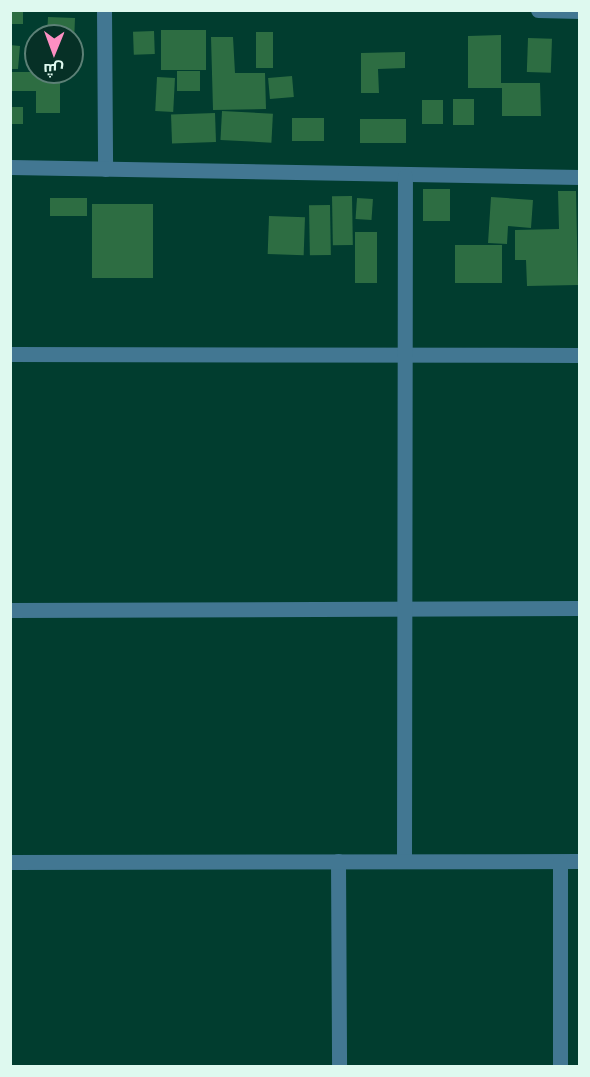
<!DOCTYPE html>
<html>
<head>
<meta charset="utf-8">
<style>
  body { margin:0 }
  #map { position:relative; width:590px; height:1077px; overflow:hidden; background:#013d2f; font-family:"Noto Serif",Cairo,serif }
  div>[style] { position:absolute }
  .building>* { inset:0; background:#2d6d42; transform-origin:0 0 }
  .minor>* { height:15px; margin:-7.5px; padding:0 7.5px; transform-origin:7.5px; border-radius:7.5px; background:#427792 }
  span { translate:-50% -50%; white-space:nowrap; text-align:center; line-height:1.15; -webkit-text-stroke:6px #063026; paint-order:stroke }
  .frame { position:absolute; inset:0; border:12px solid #def9ef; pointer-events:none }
  .north { position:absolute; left:24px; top:24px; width:60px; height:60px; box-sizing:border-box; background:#063026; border:2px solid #5c8076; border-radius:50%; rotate:181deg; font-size:16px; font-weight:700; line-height:24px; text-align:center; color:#def9ef }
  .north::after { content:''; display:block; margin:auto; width:21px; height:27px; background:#fc8fc2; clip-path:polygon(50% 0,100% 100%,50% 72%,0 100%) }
</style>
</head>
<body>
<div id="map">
  <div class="building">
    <div style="left:10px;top:10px;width:13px;height:14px"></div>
    <div style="clip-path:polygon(48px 17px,75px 18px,74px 44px,72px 36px,47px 36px)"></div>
    <div style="left:161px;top:30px;width:45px;height:40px"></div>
    <div style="left:154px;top:31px;width:23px;height:21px;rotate:88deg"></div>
    <div style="left:273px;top:32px;width:36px;height:17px;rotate:90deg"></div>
    <div style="clip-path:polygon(501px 35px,501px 83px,540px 83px,541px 116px,502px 116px,502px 88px,468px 88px,468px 36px)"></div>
    <div style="clip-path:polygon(211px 37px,233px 37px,235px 73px,265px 73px,266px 109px,213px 110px)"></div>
    <div style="left:528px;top:38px;width:24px;height:34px;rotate:2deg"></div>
    <div style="clip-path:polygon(10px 45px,20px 46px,18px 69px,10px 69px)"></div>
    <div style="clip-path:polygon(405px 52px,405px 68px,378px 69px,379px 93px,361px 93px,361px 53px)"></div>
    <div style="left:177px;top:71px;width:23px;height:20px"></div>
    <div style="clip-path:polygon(10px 72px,60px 72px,60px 113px,36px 113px,36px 91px,10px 91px)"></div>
    <div style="left:292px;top:76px;width:21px;height:24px;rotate:85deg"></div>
    <div style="left:157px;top:77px;width:18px;height:34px;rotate:3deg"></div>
    <div style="left:453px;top:99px;width:21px;height:26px"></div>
    <div style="left:422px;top:100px;width:21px;height:24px"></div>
    <div style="left:10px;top:107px;width:13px;height:17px"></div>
    <div style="left:222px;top:111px;width:51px;height:29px;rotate:3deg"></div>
    <div style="left:215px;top:113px;width:29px;height:44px;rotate:88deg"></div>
    <div style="left:292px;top:118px;width:32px;height:23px"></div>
    <div style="left:406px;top:119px;width:24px;height:46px;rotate:90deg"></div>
    <div style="left:423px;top:189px;width:27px;height:32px"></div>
    <div style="clip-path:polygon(558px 191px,576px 191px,578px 285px,527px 286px,526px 260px,515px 260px,515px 230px,559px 229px)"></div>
    <div style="left:352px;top:196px;width:49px;height:20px;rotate:89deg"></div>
    <div style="clip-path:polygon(491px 197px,533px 200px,531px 228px,508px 226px,507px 244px,488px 243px)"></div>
    <div style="left:87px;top:198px;width:18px;height:37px;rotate:90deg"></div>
    <div style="left:357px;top:198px;width:16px;height:21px;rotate:4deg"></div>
    <div style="left:92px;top:204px;width:61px;height:74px"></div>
    <div style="left:330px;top:205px;width:50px;height:21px;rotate:89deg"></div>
    <div style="left:269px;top:216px;width:36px;height:38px;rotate:2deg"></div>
    <div style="left:355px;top:232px;width:22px;height:51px"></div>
    <div style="left:455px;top:245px;width:47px;height:38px"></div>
  </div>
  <div class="minor">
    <div style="left:104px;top:10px;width:159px;rotate:89.6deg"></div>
    <div style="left:538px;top:10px;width:42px;rotate:1.4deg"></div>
    <div style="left:10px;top:167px;width:570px;rotate:1.01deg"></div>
    <div style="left:10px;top:354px;width:570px;rotate:0.1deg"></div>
    <div style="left:10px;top:610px;width:570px;rotate:-0.2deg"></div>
    <div style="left:404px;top:860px;width:684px;rotate:-89.92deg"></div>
    <div style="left:338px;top:861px;width:205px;rotate:89.7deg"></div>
    <div style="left:10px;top:862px;width:570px;rotate:-0.1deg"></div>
    <div style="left:560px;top:1066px;width:204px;rotate:-90deg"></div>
  </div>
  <div class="frame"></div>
  <div class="north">ش</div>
</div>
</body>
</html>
